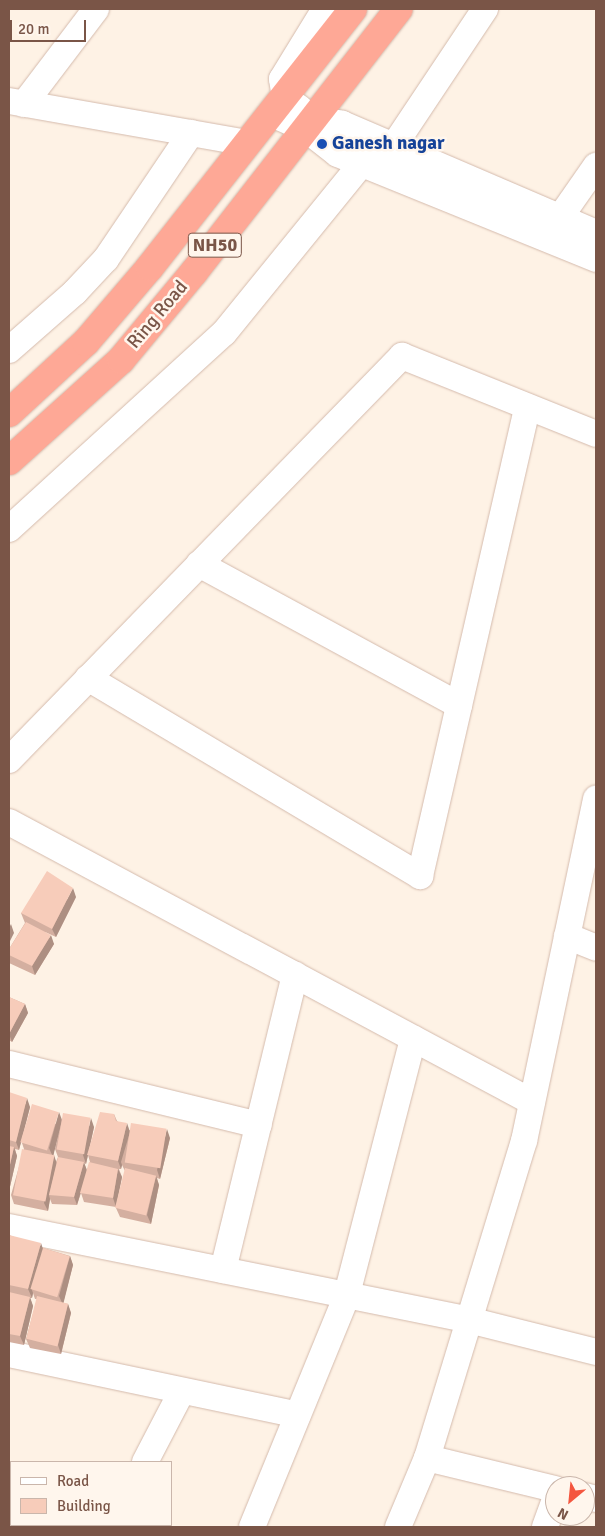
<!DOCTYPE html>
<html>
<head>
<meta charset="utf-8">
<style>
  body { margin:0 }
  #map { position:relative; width:605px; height:1536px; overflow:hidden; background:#fef2e5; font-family:Signika,sans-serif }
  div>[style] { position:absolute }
  .roads { filter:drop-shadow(0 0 1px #d4baac) drop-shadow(0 0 1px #d4baac) }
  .street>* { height:26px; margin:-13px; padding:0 13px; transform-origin:13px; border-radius:13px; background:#fff }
  .secondary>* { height:28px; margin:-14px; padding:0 14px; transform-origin:14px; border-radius:14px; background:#fff }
  .highway>* { height:28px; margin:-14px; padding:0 14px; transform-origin:14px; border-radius:14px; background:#fea896 }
  .wall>* { inset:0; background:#d4afa0 }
  .shaded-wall>* { inset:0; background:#ad8f82 }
  .building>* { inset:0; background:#f7ccba; transform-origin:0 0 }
  .dots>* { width:14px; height:14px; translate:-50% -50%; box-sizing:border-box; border:2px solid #fff6ed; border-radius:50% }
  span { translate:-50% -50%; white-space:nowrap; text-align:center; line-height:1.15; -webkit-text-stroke:5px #fff6ed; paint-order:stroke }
  .shield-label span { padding:1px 4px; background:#fff6ed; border:1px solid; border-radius:4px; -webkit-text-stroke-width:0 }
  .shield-label { font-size:18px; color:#7a5547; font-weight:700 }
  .transit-label { font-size:19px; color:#164399; font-weight:700 }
  .left { translate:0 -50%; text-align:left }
  .street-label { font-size:19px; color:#7a5547 }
  .frame { position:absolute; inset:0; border:10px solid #7a5547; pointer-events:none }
  .legend { position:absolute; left:10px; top:1461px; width:162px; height:65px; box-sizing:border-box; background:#fff6ed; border:1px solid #cab6ab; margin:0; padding:6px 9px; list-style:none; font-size:15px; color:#7a5547 }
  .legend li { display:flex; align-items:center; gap:10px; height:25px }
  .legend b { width:25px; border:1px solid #cab6ab }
  .north { position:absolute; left:545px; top:1476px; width:50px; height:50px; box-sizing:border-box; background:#fff6ed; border:1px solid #cab6ab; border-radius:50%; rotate:208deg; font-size:14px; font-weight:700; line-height:20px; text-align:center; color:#7a5547 }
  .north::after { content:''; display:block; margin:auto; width:18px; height:22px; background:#f4563f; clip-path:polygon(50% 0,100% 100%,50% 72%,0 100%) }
  .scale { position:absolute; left:10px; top:20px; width:76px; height:22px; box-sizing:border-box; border:2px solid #7a5547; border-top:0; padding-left:6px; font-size:15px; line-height:18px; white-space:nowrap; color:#7a5547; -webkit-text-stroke:4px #fff6ed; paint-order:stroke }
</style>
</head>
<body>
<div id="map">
  <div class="roads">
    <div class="street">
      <div style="left:285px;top:98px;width:19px;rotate:-99deg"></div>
      <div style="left:282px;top:79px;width:82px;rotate:-58.4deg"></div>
      <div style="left:9px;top:101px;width:242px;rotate:10deg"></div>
      <div style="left:24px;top:104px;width:119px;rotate:-52.8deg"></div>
      <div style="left:393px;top:147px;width:166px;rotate:-56.3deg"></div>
      <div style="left:559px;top:219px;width:65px;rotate:-55.1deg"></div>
      <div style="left:9px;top:350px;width:88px;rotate:-41.3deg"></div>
      <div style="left:75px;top:292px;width:45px;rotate:-46.8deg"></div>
      <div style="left:106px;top:259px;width:152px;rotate:-56deg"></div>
      <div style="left:9px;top:529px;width:291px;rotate:-42.4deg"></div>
      <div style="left:224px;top:333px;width:220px;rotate:-50.9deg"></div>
      <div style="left:199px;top:564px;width:296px;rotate:28.5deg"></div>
      <div style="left:88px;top:678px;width:387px;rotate:30.8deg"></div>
      <div style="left:420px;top:876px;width:481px;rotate:-77.1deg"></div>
      <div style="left:9px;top:760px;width:564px;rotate:-45.79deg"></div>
      <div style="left:402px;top:356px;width:209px;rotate:21.9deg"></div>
      <div style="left:9px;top:822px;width:593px;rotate:28.16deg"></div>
      <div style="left:567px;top:936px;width:31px;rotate:22deg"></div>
      <div style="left:9px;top:1064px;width:257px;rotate:13.7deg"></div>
      <div style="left:9px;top:1227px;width:469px;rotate:11.4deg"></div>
      <div style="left:469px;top:1320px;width:131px;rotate:14.1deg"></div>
      <div style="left:223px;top:1270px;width:304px;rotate:-76.3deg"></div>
      <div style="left:9px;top:1354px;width:295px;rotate:11.9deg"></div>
      <div style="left:427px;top:1458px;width:132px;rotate:13.6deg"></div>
      <div style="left:145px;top:1462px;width:80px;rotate:-62.5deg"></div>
      <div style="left:585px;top:1496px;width:11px;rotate:15deg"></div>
      <div style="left:112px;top:1527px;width:2px;rotate:-63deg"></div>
      <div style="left:252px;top:1527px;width:248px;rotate:-67.7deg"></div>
      <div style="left:346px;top:1298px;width:268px;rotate:-75.5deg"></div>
      <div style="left:398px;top:1527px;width:75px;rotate:-67.2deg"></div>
      <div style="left:427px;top:1458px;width:332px;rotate:-73deg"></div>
      <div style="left:524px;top:1141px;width:350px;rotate:-78.1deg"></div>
      <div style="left:545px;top:1527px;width:29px;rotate:-70deg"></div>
    </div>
    <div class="secondary">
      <div style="left:298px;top:108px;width:18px;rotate:41deg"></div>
      <div style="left:312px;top:120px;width:30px;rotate:9deg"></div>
      <div style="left:342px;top:125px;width:276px;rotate:23.2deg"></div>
      <div style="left:272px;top:113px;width:37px;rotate:24deg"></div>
      <div style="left:306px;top:128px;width:41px;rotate:38deg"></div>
      <div style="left:338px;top:153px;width:279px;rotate:22.1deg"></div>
    </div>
    <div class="highway">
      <div style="left:9px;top:413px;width:105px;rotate:-42.7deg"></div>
      <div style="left:86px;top:342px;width:99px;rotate:-49.5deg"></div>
      <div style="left:150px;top:267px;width:328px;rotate:-51.8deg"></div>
      <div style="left:9px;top:461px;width:151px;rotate:-42deg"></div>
      <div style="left:121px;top:360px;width:114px;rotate:-50.3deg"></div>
      <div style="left:194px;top:272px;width:333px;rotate:-52.1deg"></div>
    </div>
  </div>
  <div class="wall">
    <div style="clip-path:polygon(76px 897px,56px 937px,45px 932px,54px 944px,35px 975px,9px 963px,9px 949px,25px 923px,21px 913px)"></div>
    <div style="clip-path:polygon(9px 997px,25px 1004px,28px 1013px,12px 1042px,9px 1040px)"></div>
    <div style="clip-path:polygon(9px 1092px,30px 1107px,19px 1150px,15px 1149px,17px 1156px,9px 1191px)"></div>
    <div style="clip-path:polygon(evenodd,114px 1114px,117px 1121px,129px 1130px,170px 1138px,160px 1179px,157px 1178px,159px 1185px,151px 1224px,120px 1217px,116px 1208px,125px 1171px,122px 1165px,121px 1169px,119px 1169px,122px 1177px,116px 1207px,84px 1202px,81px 1193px,77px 1205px,52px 1204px,50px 1199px,48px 1211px,14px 1204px,11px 1195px,24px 1149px,22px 1143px,62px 1120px,94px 1127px,89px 1150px,114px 1114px,60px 1128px,55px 1149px,58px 1157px,56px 1162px,53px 1155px,60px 1128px,114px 1114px,88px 1155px,90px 1162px,87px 1170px,84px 1163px,86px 1164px,88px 1155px)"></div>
    <div style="clip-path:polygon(9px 1235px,43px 1248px,70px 1256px,73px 1265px,63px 1303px,68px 1304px,71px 1313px,61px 1354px,30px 1348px,26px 1339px,37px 1299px,35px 1299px,33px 1293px,32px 1298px,30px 1298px,33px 1306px,24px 1345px,9px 1342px)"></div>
  </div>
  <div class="shaded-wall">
    <div style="clip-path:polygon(73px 888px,76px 897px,56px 937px,52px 929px)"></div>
    <div style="clip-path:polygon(11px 924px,14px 933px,9px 943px,9px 928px)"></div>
    <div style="clip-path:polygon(51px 935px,54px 944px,35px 975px,32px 966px)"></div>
    <div style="clip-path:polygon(25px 1004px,28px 1013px,12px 1042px,9px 1034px)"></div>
    <div style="clip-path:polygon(27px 1098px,30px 1107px,19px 1150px,16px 1142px)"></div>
    <div style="clip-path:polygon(59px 1112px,62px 1120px,53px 1157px,49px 1148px)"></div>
    <div style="clip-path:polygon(91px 1118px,94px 1127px,86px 1164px,83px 1155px)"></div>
    <div style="clip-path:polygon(127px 1123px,130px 1132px,121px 1162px,122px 1165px,121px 1169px,118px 1161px)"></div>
    <div style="clip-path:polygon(167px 1129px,170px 1138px,160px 1179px,157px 1170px)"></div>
    <div style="clip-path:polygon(14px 1147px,17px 1156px,9px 1191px,9px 1169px)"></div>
    <div style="clip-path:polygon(54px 1155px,57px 1164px,49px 1195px,50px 1199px,48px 1211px,44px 1203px)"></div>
    <div style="clip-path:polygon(84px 1162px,87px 1171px,77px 1205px,74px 1197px)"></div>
    <div style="clip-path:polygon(118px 1169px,122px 1177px,116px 1207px,113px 1198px)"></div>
    <div style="clip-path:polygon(156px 1176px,159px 1185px,151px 1224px,147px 1215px)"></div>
    <div style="clip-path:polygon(41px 1243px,44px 1252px,32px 1290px,33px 1293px,32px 1298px,28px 1289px)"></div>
    <div style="clip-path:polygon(70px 1256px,73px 1265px,63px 1305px,59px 1296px)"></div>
    <div style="clip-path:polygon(30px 1297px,33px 1306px,24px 1345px,20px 1336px)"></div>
    <div style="clip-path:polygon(68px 1304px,71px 1313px,61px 1354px,58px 1345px)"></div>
  </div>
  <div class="building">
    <div style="clip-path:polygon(47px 871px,73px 888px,52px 929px,21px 913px)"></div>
    <div style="clip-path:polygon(26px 922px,51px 935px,32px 966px,9px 955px,9px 949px)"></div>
    <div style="clip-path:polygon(9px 997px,25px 1004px,9px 1034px)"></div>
    <div style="clip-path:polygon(9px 1092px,27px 1098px,16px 1142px,9px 1140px)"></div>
    <div style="left:32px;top:1104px;width:28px;height:40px;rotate:17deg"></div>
    <div style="clip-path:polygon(100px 1112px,114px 1114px,116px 1121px,127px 1123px,118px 1161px,87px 1155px)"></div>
    <div style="left:63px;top:1113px;width:28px;height:37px;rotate:10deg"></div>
    <div style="left:131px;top:1123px;width:36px;height:40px;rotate:9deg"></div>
    <div style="clip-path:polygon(9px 1146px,14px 1147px,9px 1169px)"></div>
    <div style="left:22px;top:1149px;width:33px;height:47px;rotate:11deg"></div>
    <div style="clip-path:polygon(58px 1157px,84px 1162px,74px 1197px,49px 1195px)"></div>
    <div style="clip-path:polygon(89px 1162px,118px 1169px,113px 1198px,80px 1193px)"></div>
    <div style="left:125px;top:1168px;width:32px;height:41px;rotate:14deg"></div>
    <div style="clip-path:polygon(9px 1235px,41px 1243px,28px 1289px,9px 1285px)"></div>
    <div style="left:43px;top:1248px;width:28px;height:43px;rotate:17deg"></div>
    <div style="clip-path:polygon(9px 1292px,30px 1297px,20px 1336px,9px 1334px)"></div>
    <div style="left:37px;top:1296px;width:32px;height:44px;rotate:14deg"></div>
  </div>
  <div class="dots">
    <div style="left:322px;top:144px;background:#1a4fb4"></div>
  </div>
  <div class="shield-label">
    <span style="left:215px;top:245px">NH50</span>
  </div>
  <div class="transit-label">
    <span class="left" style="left:332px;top:144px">Ganesh nagar</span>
  </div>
  <div class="street-label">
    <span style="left:158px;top:315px;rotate:-50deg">Ring Road</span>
  </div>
  <div class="frame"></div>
  <ul class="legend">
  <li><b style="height:6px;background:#fff"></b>Road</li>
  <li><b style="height:14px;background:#f7ccba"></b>Building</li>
  </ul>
  <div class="north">N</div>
  <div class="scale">20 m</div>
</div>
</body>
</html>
